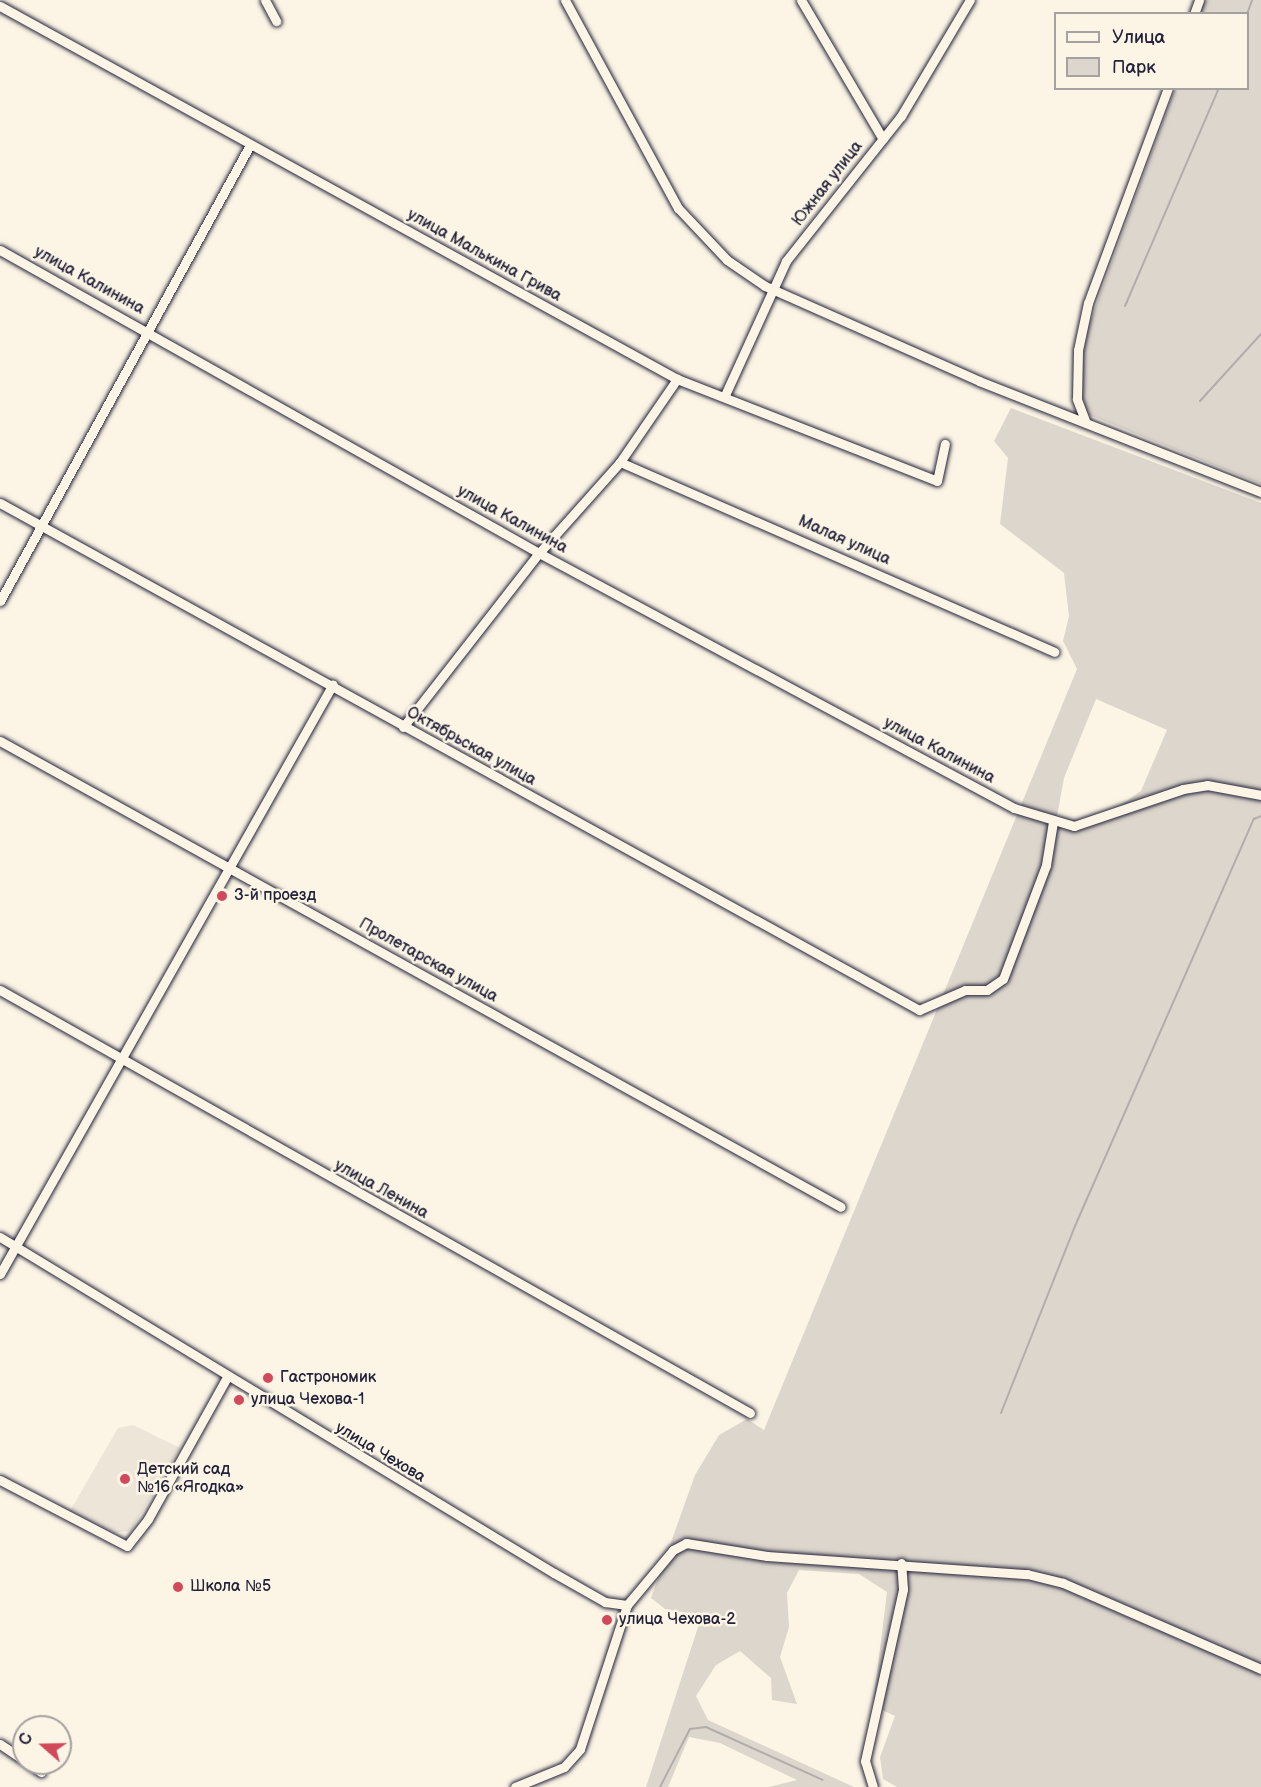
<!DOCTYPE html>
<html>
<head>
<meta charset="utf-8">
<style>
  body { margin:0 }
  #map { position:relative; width:1261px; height:1787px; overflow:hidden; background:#fcf5e5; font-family:"Balsamiq Sans",sans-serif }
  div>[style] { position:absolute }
  .built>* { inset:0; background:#ece5d8 }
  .green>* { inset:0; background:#dcd6cc }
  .stream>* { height:2px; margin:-1px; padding:0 1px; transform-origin:1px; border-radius:1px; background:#b2adab }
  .roads { filter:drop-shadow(0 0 2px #22223b) drop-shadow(0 0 2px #22223b) }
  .street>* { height:9px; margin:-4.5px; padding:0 4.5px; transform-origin:4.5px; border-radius:4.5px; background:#fcf5e5 }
  .dots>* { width:16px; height:16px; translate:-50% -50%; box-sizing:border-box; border:3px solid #fcf5e5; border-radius:50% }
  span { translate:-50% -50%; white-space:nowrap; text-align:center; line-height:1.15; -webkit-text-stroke:5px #fcf5e5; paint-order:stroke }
  .street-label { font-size:16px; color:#22223b }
  .poi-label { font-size:16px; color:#22223b }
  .left { translate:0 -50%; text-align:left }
  .legend { position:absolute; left:1054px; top:12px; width:195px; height:78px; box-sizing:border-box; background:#fcf5e5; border:2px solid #a5a1a1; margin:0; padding:8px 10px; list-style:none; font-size:18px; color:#22223b }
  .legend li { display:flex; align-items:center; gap:12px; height:30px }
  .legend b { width:30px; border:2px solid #a5a1a1 }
  .north { position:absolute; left:12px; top:1715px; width:60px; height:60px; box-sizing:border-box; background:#fcf5e5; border:2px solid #a5a1a1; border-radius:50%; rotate:290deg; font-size:16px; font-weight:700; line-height:24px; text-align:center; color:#22223b }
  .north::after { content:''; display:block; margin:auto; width:21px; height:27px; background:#d1495b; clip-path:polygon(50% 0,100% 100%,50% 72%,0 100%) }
</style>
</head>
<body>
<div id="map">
  <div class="built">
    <div style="clip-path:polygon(133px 1425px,180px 1448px,131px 1531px,111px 1533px,70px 1511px,118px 1428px)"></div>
  </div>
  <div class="green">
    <div style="clip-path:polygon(1204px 0,1261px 0,1261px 484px,1087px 414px,1080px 386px,1086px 333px,1175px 89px,1248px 88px,1248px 14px,1200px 13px)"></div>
    <div style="clip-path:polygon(evenodd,1011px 408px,1261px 503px,1261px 1787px,897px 1787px,883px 1779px,880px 1757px,895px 1716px,873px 1706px,887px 1592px,859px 1574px,799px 1570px,787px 1593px,789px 1627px,780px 1657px,797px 1704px,772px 1700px,771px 1678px,740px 1651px,716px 1665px,696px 1696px,708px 1720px,854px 1787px,769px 1787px,797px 1780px,720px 1743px,689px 1737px,668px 1787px,646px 1787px,699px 1624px,695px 1614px,665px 1609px,651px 1598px,695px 1475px,719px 1435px,747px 1419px,764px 1430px,1077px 669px,1063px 641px,1069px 616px,1064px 573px,1000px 524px,1008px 458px,994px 441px,1011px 408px,1096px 699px,1167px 730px,1141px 791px,1102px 818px,1076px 821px,1057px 816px,1064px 778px,1096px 699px)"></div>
  </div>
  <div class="stream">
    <div style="left:1247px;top:14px;width:15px;rotate:-70deg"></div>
    <div style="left:1125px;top:306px;width:237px;rotate:-66.7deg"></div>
    <div style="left:1200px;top:401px;width:91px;rotate:-47.7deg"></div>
    <div style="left:1001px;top:1413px;width:201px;rotate:-68.4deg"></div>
    <div style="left:1075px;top:1226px;width:445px;rotate:-66.3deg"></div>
    <div style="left:1254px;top:819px;width:8px;rotate:-23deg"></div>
    <div style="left:660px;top:1787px;width:65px;rotate:-62.7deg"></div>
    <div style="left:690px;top:1729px;width:16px;rotate:-7deg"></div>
    <div style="left:706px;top:1727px;width:128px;rotate:24.4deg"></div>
  </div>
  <div class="roads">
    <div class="street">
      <div style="left:265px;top:0;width:24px;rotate:62deg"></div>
      <div style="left:565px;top:0;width:237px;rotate:61.5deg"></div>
      <div style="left:678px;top:208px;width:71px;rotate:46.7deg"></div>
      <div style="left:727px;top:260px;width:46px;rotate:34.4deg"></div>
      <div style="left:765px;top:286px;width:234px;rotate:23.9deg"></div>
      <div style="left:979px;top:381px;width:303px;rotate:21.5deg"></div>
      <div style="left:801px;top:0;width:161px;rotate:59.5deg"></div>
      <div style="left:0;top:6px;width:773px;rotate:28.85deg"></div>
      <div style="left:677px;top:379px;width:279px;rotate:21.4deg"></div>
      <div style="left:937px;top:481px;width:38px;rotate:-78deg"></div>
      <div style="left:1194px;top:14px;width:15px;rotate:-70deg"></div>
      <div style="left:0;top:250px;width:618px;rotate:29.34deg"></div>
      <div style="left:539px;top:553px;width:539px;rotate:28.23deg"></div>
      <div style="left:1014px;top:808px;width:63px;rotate:16.7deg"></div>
      <div style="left:1074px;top:826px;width:115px;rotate:-18.7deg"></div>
      <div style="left:1183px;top:789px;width:24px;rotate:-9deg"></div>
      <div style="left:1207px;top:785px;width:55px;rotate:10.5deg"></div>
      <div style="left:725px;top:395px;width:147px;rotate:-65.5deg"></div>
      <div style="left:786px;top:261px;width:185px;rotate:-51.6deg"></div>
      <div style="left:901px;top:116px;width:135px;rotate:-59.3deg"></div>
      <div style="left:1086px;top:423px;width:26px;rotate:-111deg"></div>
      <div style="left:1077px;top:399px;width:49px;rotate:-88.8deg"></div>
      <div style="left:1078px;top:350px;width:48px;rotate:-78deg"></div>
      <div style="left:1088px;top:303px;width:229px;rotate:-69.6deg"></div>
      <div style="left:620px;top:462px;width:474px;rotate:23.6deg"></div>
      <div style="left:0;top:503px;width:1050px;rotate:28.88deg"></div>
      <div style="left:919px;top:1010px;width:50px;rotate:-23.5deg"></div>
      <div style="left:965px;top:990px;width:22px"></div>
      <div style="left:987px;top:990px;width:19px;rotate:-35deg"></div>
      <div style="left:1003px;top:979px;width:122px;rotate:-69.3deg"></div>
      <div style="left:1046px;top:865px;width:44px;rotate:-80.8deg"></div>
      <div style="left:0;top:601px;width:520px;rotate:-61.27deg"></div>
      <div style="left:403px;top:727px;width:221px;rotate:-52deg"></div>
      <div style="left:539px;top:553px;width:122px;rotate:-48.3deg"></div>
      <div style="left:620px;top:462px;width:101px;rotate:-55.5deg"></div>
      <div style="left:0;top:741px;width:961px;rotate:28.99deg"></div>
      <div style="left:0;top:990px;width:861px;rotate:29.42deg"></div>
      <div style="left:0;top:1237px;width:648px;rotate:31.24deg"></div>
      <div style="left:554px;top:1573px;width:59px;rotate:29.6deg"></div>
      <div style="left:605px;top:1602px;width:22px;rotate:8deg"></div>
      <div style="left:0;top:1274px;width:677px;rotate:-60.56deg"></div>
      <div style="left:0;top:1480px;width:143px;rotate:27.5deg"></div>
      <div style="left:127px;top:1546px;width:34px;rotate:-52deg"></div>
      <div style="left:148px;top:1519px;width:160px;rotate:-60.9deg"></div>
      <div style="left:0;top:1744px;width:29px;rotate:34deg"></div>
      <div style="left:28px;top:1763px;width:16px;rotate:35deg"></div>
      <div style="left:515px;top:1787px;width:53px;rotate:-22.2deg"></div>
      <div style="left:564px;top:1767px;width:24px;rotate:-48deg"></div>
      <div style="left:580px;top:1749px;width:151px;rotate:-71.9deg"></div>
      <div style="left:627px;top:1605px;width:72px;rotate:-50.1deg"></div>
      <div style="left:673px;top:1550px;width:15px;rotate:-28deg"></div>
      <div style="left:686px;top:1543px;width:82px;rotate:9.1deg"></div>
      <div style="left:767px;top:1556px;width:261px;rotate:4deg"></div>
      <div style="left:1027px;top:1574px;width:37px;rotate:14deg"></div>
      <div style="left:1063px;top:1583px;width:216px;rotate:23.5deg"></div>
      <div style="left:873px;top:1787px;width:27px;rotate:-107deg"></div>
      <div style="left:865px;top:1761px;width:176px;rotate:-77.5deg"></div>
      <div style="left:903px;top:1589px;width:26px;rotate:-94deg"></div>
    </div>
  </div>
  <div class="dots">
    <div style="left:222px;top:896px;background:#d1495b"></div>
    <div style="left:268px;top:1378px;background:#d1495b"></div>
    <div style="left:239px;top:1400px;background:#d1495b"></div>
    <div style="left:125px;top:1479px;background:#d1495b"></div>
    <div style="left:178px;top:1587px;background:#d1495b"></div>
    <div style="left:607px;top:1620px;background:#d1495b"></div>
  </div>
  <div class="street-label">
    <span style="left:828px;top:184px;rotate:-52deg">Южная улица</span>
    <span style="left:484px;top:256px;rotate:29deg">улица Малькина Грива</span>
    <span style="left:89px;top:281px;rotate:29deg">улица Калинина</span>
    <span style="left:512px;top:520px;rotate:29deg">улица Калинина</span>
    <span style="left:844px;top:541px;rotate:24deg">Малая улица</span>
    <span style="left:471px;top:747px;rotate:29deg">Октябрьская улица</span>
    <span style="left:939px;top:751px;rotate:28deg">улица Калинина</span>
    <span style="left:428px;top:961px;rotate:29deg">Пролетарская улица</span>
    <span style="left:381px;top:1190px;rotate:29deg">улица Ленина</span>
    <span style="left:380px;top:1453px;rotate:31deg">улица Чехова</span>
  </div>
  <div class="poi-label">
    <span class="left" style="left:234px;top:896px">3-й проезд</span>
    <span class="left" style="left:280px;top:1378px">Гастрономик</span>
    <span class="left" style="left:251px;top:1400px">улица Чехова-1</span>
    <span class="left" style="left:137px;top:1479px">Детский сад<br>№16 «Ягодка»</span>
    <span class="left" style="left:190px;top:1587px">Школа №5</span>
    <span class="left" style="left:619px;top:1620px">улица Чехова-2</span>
  </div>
  <ul class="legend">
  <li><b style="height:8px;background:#fcf5e5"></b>Улица</li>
  <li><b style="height:16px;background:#dcd6cc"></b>Парк</li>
  </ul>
  <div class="north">С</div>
</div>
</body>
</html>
